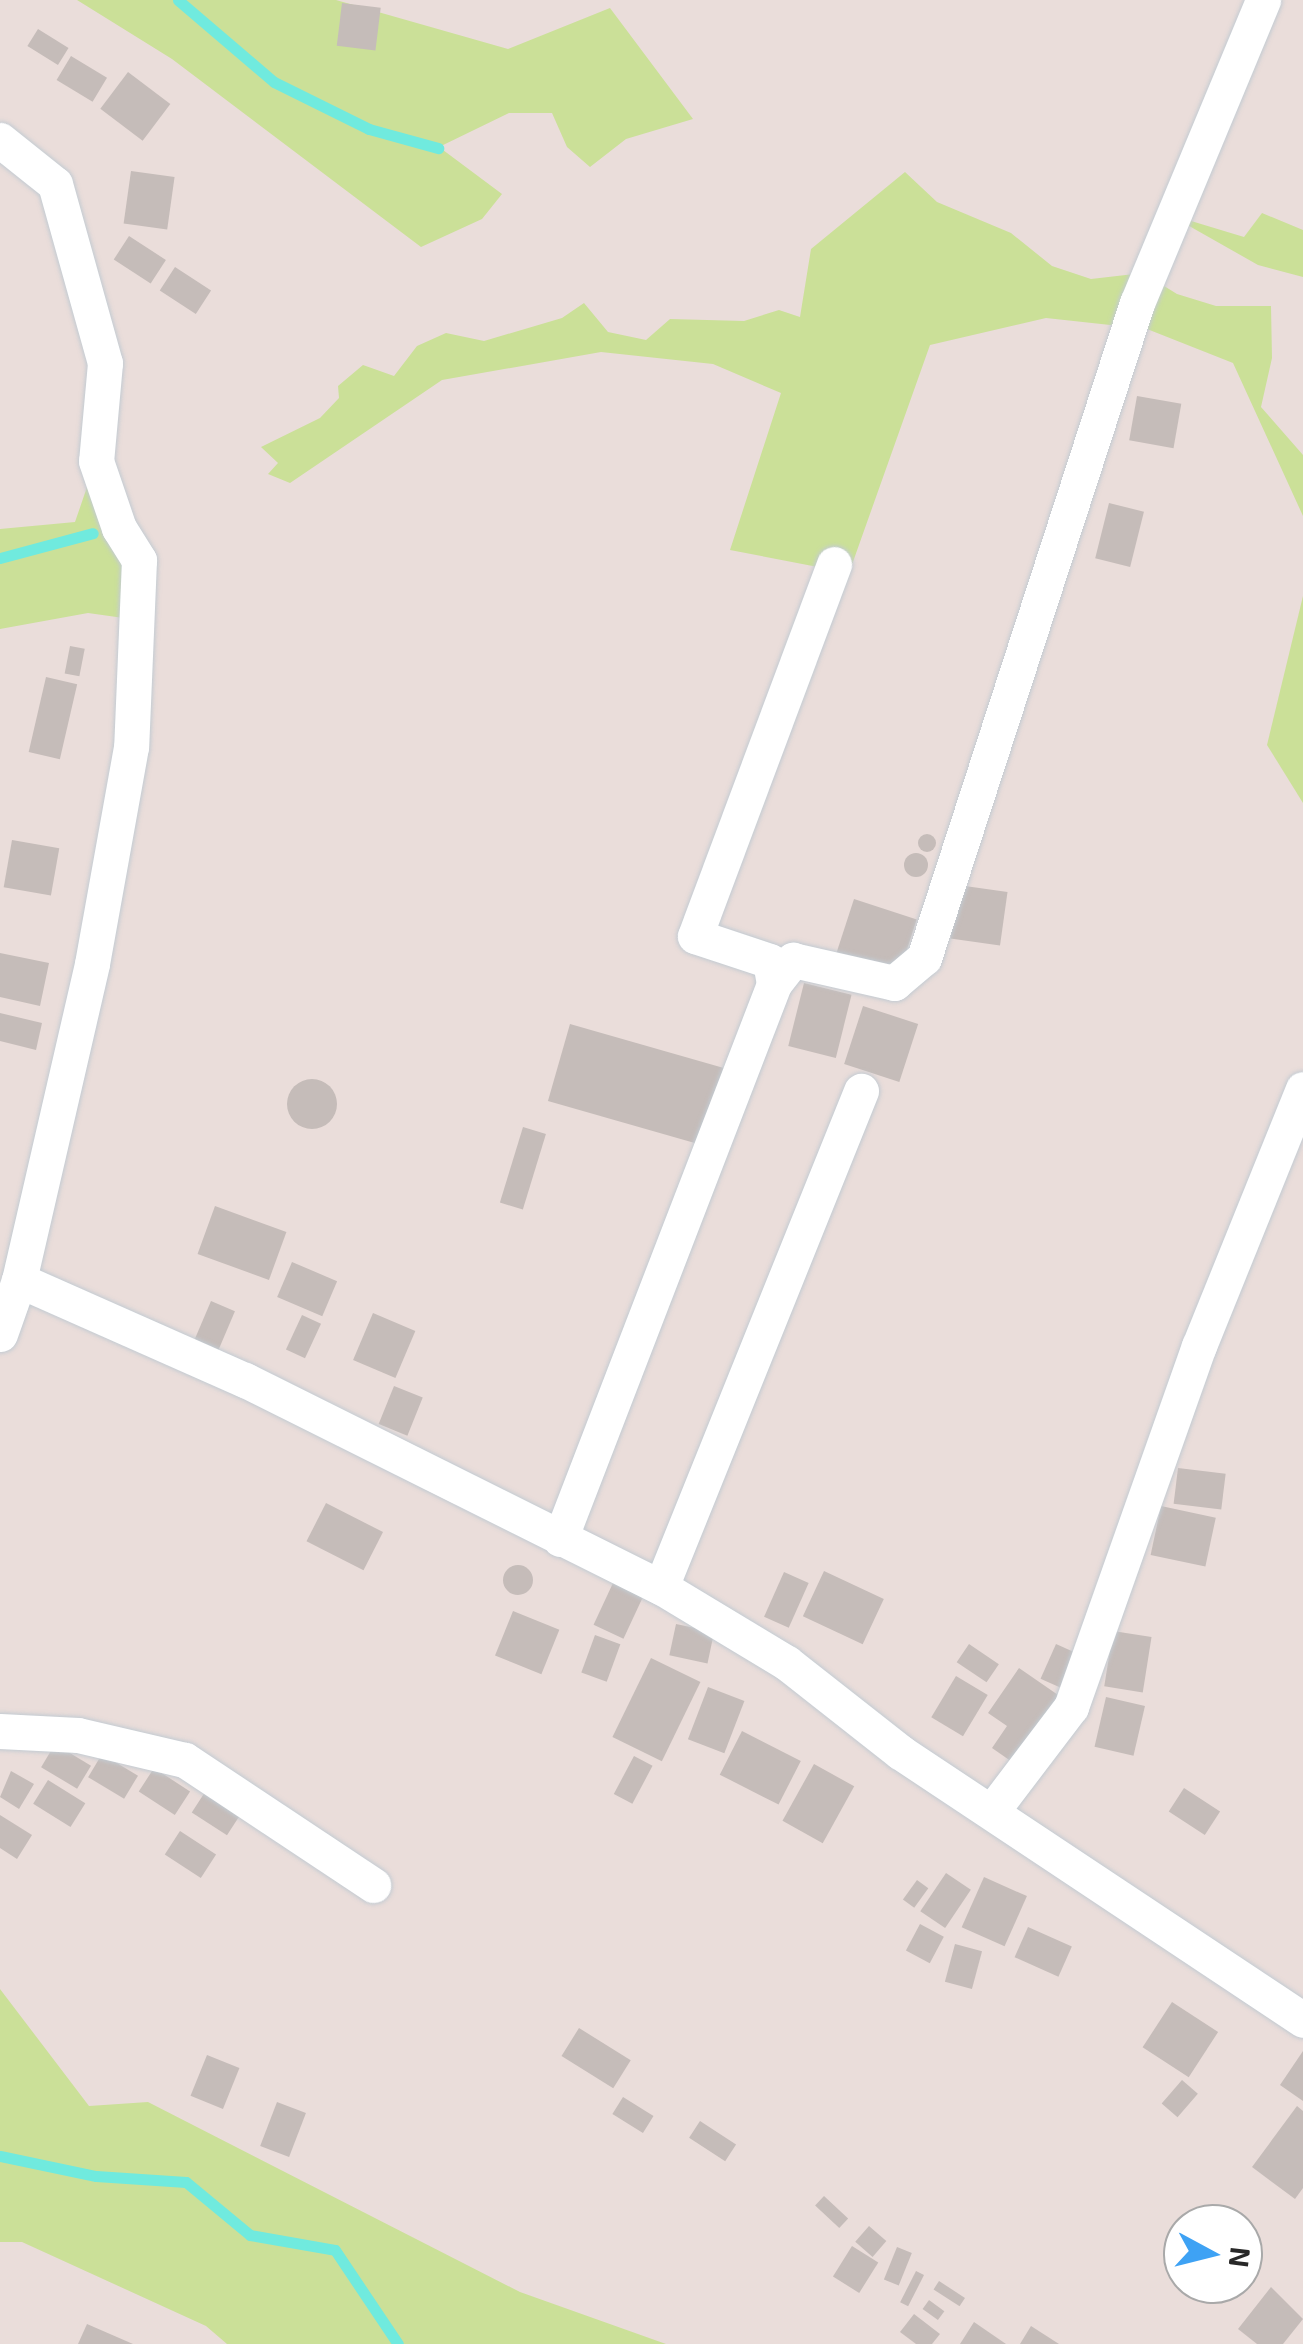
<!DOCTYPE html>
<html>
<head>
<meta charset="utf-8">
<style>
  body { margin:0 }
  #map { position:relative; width:1303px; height:2344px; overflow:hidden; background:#eaddda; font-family:"Exo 2",sans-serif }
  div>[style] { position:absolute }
  .green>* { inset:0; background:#cbe098 }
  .stream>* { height:11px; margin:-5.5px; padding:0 5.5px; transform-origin:5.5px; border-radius:5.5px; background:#70eade }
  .building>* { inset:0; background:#c5bcb9; transform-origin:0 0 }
  .round { border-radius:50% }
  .roads { filter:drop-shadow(0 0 2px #c3cbd2) drop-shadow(0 0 2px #c3cbd2) }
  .street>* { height:35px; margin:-17.5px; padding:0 17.5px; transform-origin:17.5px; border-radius:17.5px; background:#fff }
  span { translate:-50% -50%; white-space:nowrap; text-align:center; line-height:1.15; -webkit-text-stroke:10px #fff; paint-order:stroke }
  .north { position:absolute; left:1163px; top:2204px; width:100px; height:100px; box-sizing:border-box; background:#fff; border:2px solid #a9a9a9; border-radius:50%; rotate:97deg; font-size:28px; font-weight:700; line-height:40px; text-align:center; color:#282828 }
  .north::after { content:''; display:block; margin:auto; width:35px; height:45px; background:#3ea2f4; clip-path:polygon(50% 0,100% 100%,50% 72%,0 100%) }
</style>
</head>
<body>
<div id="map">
  <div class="green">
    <div style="clip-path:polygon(77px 0,336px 0,508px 49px,610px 8px,693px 119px,626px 139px,590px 167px,567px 147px,552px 113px,509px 113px,439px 147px,502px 194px,482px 219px,421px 247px,172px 59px)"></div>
    <div style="clip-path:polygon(905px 172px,937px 202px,1011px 233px,1052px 266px,1091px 279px,1143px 273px,1177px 294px,1216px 306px,1271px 306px,1272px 358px,1261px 407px,1303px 455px,1303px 516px,1233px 363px,1147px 329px,1046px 318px,930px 345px,849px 573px,730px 550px,781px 393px,713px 364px,601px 352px,442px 380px,290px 483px,268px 474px,278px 463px,261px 447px,320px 418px,339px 398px,338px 386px,363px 365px,394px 376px,417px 346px,446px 333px,484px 341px,562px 318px,584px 303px,608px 332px,646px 340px,670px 319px,744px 321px,779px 310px,800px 317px,811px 249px)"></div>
    <div style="clip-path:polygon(1262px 213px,1303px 230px,1303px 277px,1258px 265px,1168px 214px,1244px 237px)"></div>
    <div style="clip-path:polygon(96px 461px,138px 620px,88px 613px,0 629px,0 529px,75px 522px)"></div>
    <div style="clip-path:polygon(1303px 596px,1303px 803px,1267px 745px)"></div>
    <div style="clip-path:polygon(0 1989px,89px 2106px,148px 2102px,520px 2292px,666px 2344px,227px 2344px,206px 2326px,22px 2242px,0 2242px)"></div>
  </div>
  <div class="stream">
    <div style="left:178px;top:0;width:126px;rotate:40.5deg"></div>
    <div style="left:274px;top:82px;width:106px;rotate:26.3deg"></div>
    <div style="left:369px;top:129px;width:72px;rotate:15.4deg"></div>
    <div style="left:0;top:558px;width:96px;rotate:-15deg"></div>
    <div style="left:0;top:2156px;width:98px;rotate:11.8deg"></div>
    <div style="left:96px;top:2176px;width:90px;rotate:3.8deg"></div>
    <div style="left:186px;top:2182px;width:83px;rotate:39.6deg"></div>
    <div style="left:250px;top:2235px;width:86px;rotate:10deg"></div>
    <div style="left:335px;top:2250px;width:113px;rotate:56.2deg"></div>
  </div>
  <div class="building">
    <div style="left:342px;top:3px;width:39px;height:43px;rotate:7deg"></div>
    <div style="left:38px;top:29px;width:36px;height:20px;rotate:32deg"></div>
    <div style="left:71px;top:56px;width:42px;height:28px;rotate:31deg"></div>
    <div style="left:128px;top:72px;width:53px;height:46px;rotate:37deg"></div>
    <div style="left:131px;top:171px;width:44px;height:53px;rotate:8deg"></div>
    <div style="left:129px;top:236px;width:44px;height:28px;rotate:33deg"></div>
    <div style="left:175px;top:267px;width:43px;height:28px;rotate:33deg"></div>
    <div style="left:1137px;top:396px;width:45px;height:45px;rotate:10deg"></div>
    <div style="left:1109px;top:503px;width:36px;height:57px;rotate:14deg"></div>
    <div style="left:70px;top:646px;width:15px;height:28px;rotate:11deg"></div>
    <div style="left:46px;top:677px;width:32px;height:77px;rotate:13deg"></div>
    <div class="round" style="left:918px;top:834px;width:18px;height:18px"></div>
    <div style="left:12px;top:840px;width:48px;height:48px;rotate:10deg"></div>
    <div class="round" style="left:904px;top:853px;width:24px;height:24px"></div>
    <div style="left:958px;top:885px;width:50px;height:54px;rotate:8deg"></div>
    <div style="left:854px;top:899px;width:66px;height:66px;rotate:18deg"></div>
    <div style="clip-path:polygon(0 953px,49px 963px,40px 1006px,0 997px)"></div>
    <div style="left:804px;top:983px;width:49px;height:65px;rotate:14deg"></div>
    <div style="left:863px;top:1006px;width:58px;height:61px;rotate:18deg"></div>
    <div style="clip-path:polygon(0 1013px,42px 1023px,36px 1050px,0 1041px)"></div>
    <div style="left:570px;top:1024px;width:169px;height:80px;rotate:16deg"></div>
    <div class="round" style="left:287px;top:1079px;width:50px;height:50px"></div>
    <div style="left:523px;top:1127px;width:24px;height:79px;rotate:17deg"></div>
    <div style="left:215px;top:1206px;width:76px;height:51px;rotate:20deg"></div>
    <div style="left:292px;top:1262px;width:49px;height:38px;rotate:23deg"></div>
    <div style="left:211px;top:1301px;width:26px;height:46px;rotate:23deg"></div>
    <div style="left:373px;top:1313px;width:46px;height:51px;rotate:23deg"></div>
    <div style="left:302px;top:1315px;width:21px;height:38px;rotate:25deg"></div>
    <div style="left:394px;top:1386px;width:31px;height:41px;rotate:22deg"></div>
    <div style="left:1178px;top:1468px;width:48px;height:36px;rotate:7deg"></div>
    <div style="left:326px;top:1503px;width:64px;height:43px;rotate:27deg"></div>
    <div style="left:1161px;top:1506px;width:56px;height:50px;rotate:12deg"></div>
    <div class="round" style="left:503px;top:1565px;width:30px;height:30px"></div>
    <div style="left:824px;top:1571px;width:66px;height:50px;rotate:25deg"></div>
    <div style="left:784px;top:1572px;width:27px;height:49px;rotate:24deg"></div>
    <div style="left:613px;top:1583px;width:33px;height:46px;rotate:25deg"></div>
    <div style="left:513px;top:1611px;width:50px;height:48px;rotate:22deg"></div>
    <div style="left:676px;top:1624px;width:39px;height:32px;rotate:12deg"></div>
    <div style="left:1113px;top:1631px;width:39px;height:56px;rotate:9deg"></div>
    <div style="left:595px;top:1635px;width:27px;height:40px;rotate:20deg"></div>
    <div style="left:969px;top:1644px;width:36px;height:22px;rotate:34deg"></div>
    <div style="left:1056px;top:1644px;width:27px;height:38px;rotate:24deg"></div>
    <div style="left:651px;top:1658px;width:55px;height:88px;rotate:26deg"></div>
    <div style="clip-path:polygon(1019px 1668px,1061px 1697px,1015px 1764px,992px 1748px,1007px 1726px,988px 1713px)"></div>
    <div style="left:956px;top:1676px;width:37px;height:48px;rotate:31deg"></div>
    <div style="left:708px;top:1687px;width:39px;height:56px;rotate:21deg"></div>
    <div style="left:1106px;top:1697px;width:40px;height:51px;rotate:13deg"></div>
    <div style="left:742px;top:1731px;width:66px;height:49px;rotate:27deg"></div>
    <div style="left:55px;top:1744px;width:42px;height:27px;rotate:31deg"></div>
    <div style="left:102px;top:1754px;width:42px;height:27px;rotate:31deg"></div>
    <div style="left:634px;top:1756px;width:21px;height:43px;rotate:28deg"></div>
    <div style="left:814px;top:1764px;width:46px;height:65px;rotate:29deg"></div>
    <div style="left:154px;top:1768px;width:43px;height:28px;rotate:33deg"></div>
    <div style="clip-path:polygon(11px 1771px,34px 1784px,19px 1809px,0 1797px)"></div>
    <div style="left:48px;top:1780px;width:44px;height:28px;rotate:32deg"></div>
    <div style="left:1184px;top:1788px;width:43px;height:28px;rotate:33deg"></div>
    <div style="left:207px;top:1789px;width:42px;height:28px;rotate:33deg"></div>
    <div style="clip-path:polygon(0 1815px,32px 1835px,17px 1859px,0 1848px)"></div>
    <div style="left:180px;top:1831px;width:43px;height:28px;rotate:33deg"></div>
    <div style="left:946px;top:1873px;width:30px;height:46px;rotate:34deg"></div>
    <div style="left:984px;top:1877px;width:47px;height:55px;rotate:24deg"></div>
    <div style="left:917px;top:1880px;width:14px;height:24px;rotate:36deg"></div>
    <div style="left:920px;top:1924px;width:27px;height:30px;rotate:28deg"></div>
    <div style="left:1028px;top:1927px;width:48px;height:33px;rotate:24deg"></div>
    <div style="left:955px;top:1944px;width:28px;height:39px;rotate:15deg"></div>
    <div style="left:1172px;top:2002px;width:55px;height:54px;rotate:33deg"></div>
    <div style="left:579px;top:2028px;width:61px;height:33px;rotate:32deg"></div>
    <div style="clip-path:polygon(1303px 2051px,1303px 2101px,1280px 2085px)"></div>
    <div style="left:207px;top:2055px;width:35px;height:44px;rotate:22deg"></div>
    <div style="left:1182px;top:2080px;width:21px;height:31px;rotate:41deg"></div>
    <div style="left:623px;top:2097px;width:36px;height:20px;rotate:32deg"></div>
    <div style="left:277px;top:2102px;width:31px;height:47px;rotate:21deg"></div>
    <div style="clip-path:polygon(1297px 2106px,1303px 2111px,1303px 2188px,1295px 2199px,1252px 2167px)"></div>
    <div style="left:700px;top:2121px;width:43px;height:20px;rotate:33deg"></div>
    <div style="left:824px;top:2196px;width:33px;height:13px;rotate:43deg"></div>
    <div style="left:869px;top:2226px;width:23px;height:21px;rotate:41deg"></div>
    <div style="left:852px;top:2246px;width:31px;height:36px;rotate:32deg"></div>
    <div style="left:897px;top:2247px;width:16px;height:35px;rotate:22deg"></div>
    <div style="left:916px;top:2271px;width:9px;height:35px;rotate:27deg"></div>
    <div style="left:939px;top:2281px;width:31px;height:10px;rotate:33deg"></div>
    <div style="clip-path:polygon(1271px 2287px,1303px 2319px,1283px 2344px,1257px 2344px,1238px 2329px)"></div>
    <div style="left:929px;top:2300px;width:19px;height:11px;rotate:36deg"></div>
    <div style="clip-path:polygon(914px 2314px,940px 2334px,932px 2344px,916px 2344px,900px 2332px)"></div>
    <div style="clip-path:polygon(974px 2322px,1006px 2344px,960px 2344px)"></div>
    <div style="clip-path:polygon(87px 2324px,133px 2344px,78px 2344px)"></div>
    <div style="clip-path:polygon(1031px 2326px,1059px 2344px,1020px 2344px)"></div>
  </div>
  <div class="roads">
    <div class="street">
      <div style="left:0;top:140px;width:70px;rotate:38.7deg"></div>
      <div style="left:55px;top:184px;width:186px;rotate:74.4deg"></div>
      <div style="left:105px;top:363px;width:98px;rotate:95.2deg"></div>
      <div style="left:96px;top:461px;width:71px;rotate:71.1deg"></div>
      <div style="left:119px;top:528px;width:38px;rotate:58deg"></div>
      <div style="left:139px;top:560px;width:187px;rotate:92.4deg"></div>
      <div style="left:131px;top:747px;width:220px;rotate:100.2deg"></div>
      <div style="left:92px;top:964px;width:324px;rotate:103deg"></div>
      <div style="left:774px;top:984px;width:31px;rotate:-52deg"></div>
      <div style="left:793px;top:960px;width:104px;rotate:12.8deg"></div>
      <div style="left:894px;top:983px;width:39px;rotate:-40deg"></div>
      <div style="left:924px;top:958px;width:689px;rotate:-71.99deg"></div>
      <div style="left:1137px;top:303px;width:328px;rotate:-67.4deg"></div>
      <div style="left:0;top:1334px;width:57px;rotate:-70.6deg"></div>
      <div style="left:19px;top:1280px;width:247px;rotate:23.9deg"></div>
      <div style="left:245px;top:1380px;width:465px;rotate:26.5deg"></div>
      <div style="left:661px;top:1587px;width:147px;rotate:31.1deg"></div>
      <div style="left:787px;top:1663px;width:144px;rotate:38.2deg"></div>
      <div style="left:900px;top:1752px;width:484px;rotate:33.6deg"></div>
      <div style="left:560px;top:1539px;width:595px;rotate:-68.91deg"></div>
      <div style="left:774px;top:984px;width:23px;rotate:-100deg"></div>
      <div style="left:770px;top:961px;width:79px;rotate:-161.6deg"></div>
      <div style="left:695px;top:936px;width:397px;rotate:-69.5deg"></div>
      <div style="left:661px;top:1587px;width:535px;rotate:-68.04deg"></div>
      <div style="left:0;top:1731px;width:78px;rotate:2.9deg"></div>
      <div style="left:78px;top:1735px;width:110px;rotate:13.2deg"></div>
      <div style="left:185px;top:1760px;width:226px;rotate:33.6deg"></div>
      <div style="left:992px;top:1811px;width:131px;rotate:-52.8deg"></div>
      <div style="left:1071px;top:1707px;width:383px;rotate:-70.5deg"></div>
      <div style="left:1199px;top:1346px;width:277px;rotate:-68deg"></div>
    </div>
  </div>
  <div class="north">N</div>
</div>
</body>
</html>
